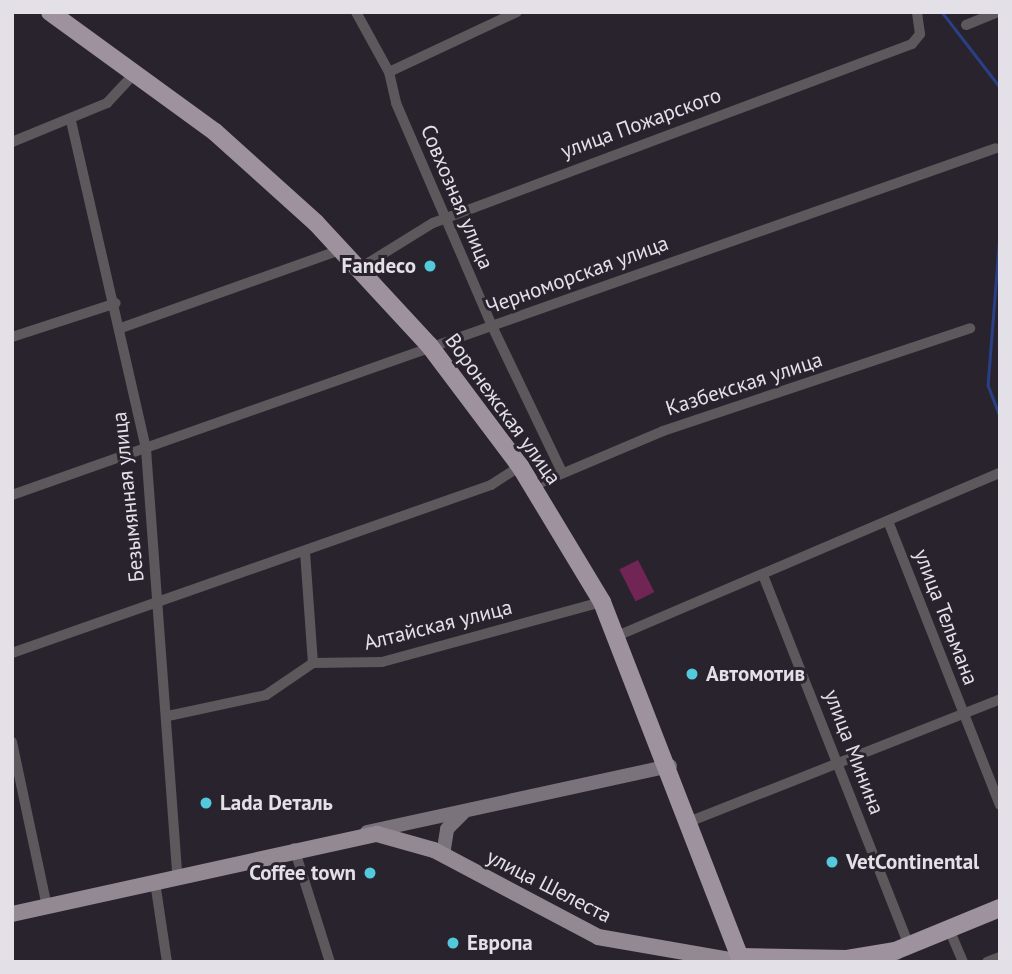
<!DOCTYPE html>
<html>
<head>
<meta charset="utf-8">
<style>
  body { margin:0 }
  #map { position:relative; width:1012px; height:974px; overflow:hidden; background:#29232e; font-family:"PT Sans",sans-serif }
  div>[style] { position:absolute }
  .green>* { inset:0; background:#712554; transform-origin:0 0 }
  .stream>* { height:2.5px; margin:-1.25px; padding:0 1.25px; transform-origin:1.25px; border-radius:1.25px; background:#293f86 }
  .minor>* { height:10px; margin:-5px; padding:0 5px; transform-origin:5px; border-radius:5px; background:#5d585c }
  .secondary>* { height:14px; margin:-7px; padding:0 7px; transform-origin:7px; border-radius:7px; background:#7b737b }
  .primary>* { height:16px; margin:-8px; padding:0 8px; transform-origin:8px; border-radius:8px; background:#938993 }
  .trunk>* { height:18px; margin:-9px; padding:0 9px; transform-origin:9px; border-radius:9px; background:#9e929e }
  .dots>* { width:19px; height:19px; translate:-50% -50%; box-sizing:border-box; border:4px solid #29232e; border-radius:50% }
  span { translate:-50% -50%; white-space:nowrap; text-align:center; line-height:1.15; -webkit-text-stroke:6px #29232e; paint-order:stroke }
  .street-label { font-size:21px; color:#e3e0e8 }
  .poi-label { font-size:21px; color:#e3e0e8; font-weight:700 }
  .right { translate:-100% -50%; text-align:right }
  .left { translate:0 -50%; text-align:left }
  .frame { position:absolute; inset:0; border:14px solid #e3e0e8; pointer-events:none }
</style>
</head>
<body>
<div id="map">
  <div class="green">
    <div style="left:638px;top:560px;width:36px;height:21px;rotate:63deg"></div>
  </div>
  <div class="stream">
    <div style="left:942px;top:12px;width:95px;rotate:52.3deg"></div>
    <div style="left:1000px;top:234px;width:151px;rotate:94.5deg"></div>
    <div style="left:988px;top:385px;width:34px;rotate:69deg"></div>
  </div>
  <div class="minor">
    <div style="left:356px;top:12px;width:68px;rotate:61.2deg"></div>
    <div style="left:389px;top:72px;width:32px;rotate:77deg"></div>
    <div style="left:396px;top:103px;width:243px;rotate:66.7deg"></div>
    <div style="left:492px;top:326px;width:162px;rotate:64.4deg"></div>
    <div style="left:966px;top:25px;width:35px;rotate:-22deg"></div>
    <div style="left:389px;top:72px;width:141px;rotate:-25.1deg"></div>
    <div style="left:71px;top:121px;width:336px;rotate:77.1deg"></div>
    <div style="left:146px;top:449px;width:428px;rotate:85.8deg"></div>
    <div style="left:12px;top:142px;width:103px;rotate:-22.3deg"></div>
    <div style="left:107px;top:103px;width:41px;rotate:-47deg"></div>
    <div style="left:360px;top:268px;width:86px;rotate:-31.7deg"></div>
    <div style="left:433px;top:223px;width:511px;rotate:-20.49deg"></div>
    <div style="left:912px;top:44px;width:13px;rotate:-51deg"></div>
    <div style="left:920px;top:34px;width:21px;rotate:-98deg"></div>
    <div style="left:121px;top:328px;width:236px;rotate:-19.6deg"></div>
    <div style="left:12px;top:337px;width:109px;rotate:-18.1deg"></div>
    <div style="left:533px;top:486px;width:141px;rotate:-22.9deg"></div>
    <div style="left:663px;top:431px;width:324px;rotate:-18.5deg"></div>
    <div style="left:12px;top:495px;width:1043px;rotate:-19.42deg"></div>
    <div style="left:888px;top:521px;width:305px;rotate:68.5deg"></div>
    <div style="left:305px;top:552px;width:111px;rotate:85.9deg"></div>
    <div style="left:763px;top:575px;width:396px;rotate:68.5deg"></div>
    <div style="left:617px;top:636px;width:416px;rotate:-23.1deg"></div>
    <div style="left:12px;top:653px;width:508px;rotate:-19.33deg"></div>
    <div style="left:491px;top:485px;width:35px;rotate:-33deg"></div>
    <div style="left:168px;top:716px;width:100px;rotate:-12.1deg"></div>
    <div style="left:266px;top:695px;width:57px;rotate:-34.2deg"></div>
    <div style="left:313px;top:663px;width:69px;rotate:-0.8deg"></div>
    <div style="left:382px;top:662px;width:228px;rotate:-15.3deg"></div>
    <div style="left:12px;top:742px;width:168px;rotate:78deg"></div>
    <div style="left:691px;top:821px;width:332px;rotate:-21.5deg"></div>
    <div style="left:294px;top:848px;width:120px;rotate:72.5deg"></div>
    <div style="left:155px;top:882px;width:81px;rotate:81.5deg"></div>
    <div style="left:949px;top:929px;width:36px;rotate:67deg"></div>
    <div style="left:987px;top:962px;width:14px;rotate:-21deg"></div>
  </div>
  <div class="secondary">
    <div style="left:367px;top:832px;width:310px;rotate:-12.3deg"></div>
    <div style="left:443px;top:855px;width:26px;rotate:-81deg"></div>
    <div style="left:447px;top:829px;width:23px;rotate:-45deg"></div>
  </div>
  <div class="primary">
    <div style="left:12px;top:914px;width:374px;rotate:-12.4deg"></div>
    <div style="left:377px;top:834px;width:59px;rotate:15.7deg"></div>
    <div style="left:434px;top:850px;width:186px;rotate:27.9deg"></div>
    <div style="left:598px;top:937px;width:145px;rotate:9.9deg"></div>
  </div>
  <div class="trunk">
    <div style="left:50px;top:12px;width:204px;rotate:36deg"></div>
    <div style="left:215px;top:132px;width:136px;rotate:42deg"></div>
    <div style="left:316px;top:223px;width:166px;rotate:47.2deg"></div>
    <div style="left:429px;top:345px;width:151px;rotate:53.1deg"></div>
    <div style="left:520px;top:466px;width:159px;rotate:58.9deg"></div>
    <div style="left:602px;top:602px;width:381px;rotate:68.8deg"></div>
    <div style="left:740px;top:957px;width:107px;rotate:1.1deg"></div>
    <div style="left:847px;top:959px;width:49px;rotate:-9.5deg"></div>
    <div style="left:895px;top:951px;width:113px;rotate:-22.3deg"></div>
  </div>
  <div class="dots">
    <div style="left:430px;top:266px;background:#53cadc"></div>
    <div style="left:692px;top:674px;background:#53cadc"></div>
    <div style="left:206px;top:803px;background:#53cadc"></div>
    <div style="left:832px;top:862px;background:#53cadc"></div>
    <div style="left:370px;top:873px;background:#53cadc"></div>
    <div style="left:453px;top:943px;background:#53cadc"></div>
  </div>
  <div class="street-label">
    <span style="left:641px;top:123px;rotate:-20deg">улица Пожарского</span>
    <span style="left:457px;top:197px;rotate:67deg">Совхозная улица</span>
    <span style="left:577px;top:275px;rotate:-20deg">Черноморская улица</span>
    <span style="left:744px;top:384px;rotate:-18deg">Казбекская улица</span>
    <span style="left:503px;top:409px;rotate:54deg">Воронежская улица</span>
    <span style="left:128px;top:497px;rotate:-96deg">Безымянная улица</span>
    <span style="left:946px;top:617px;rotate:69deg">улица Тельмана</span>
    <span style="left:438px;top:625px;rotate:-14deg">Алтайская улица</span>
    <span style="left:854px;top:752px;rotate:69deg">улица Минина</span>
    <span style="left:549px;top:886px;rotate:27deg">улица Шелеста</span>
  </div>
  <div class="poi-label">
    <span class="right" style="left:416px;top:266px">Fandeco</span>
    <span class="left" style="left:706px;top:674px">Автомотив</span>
    <span class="left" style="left:220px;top:803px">Lada Dеталь</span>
    <span class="left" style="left:846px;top:862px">VetContinental</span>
    <span class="right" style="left:356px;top:873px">Coffee town</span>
    <span class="left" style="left:467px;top:943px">Европа</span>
  </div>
  <div class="frame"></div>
</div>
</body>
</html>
